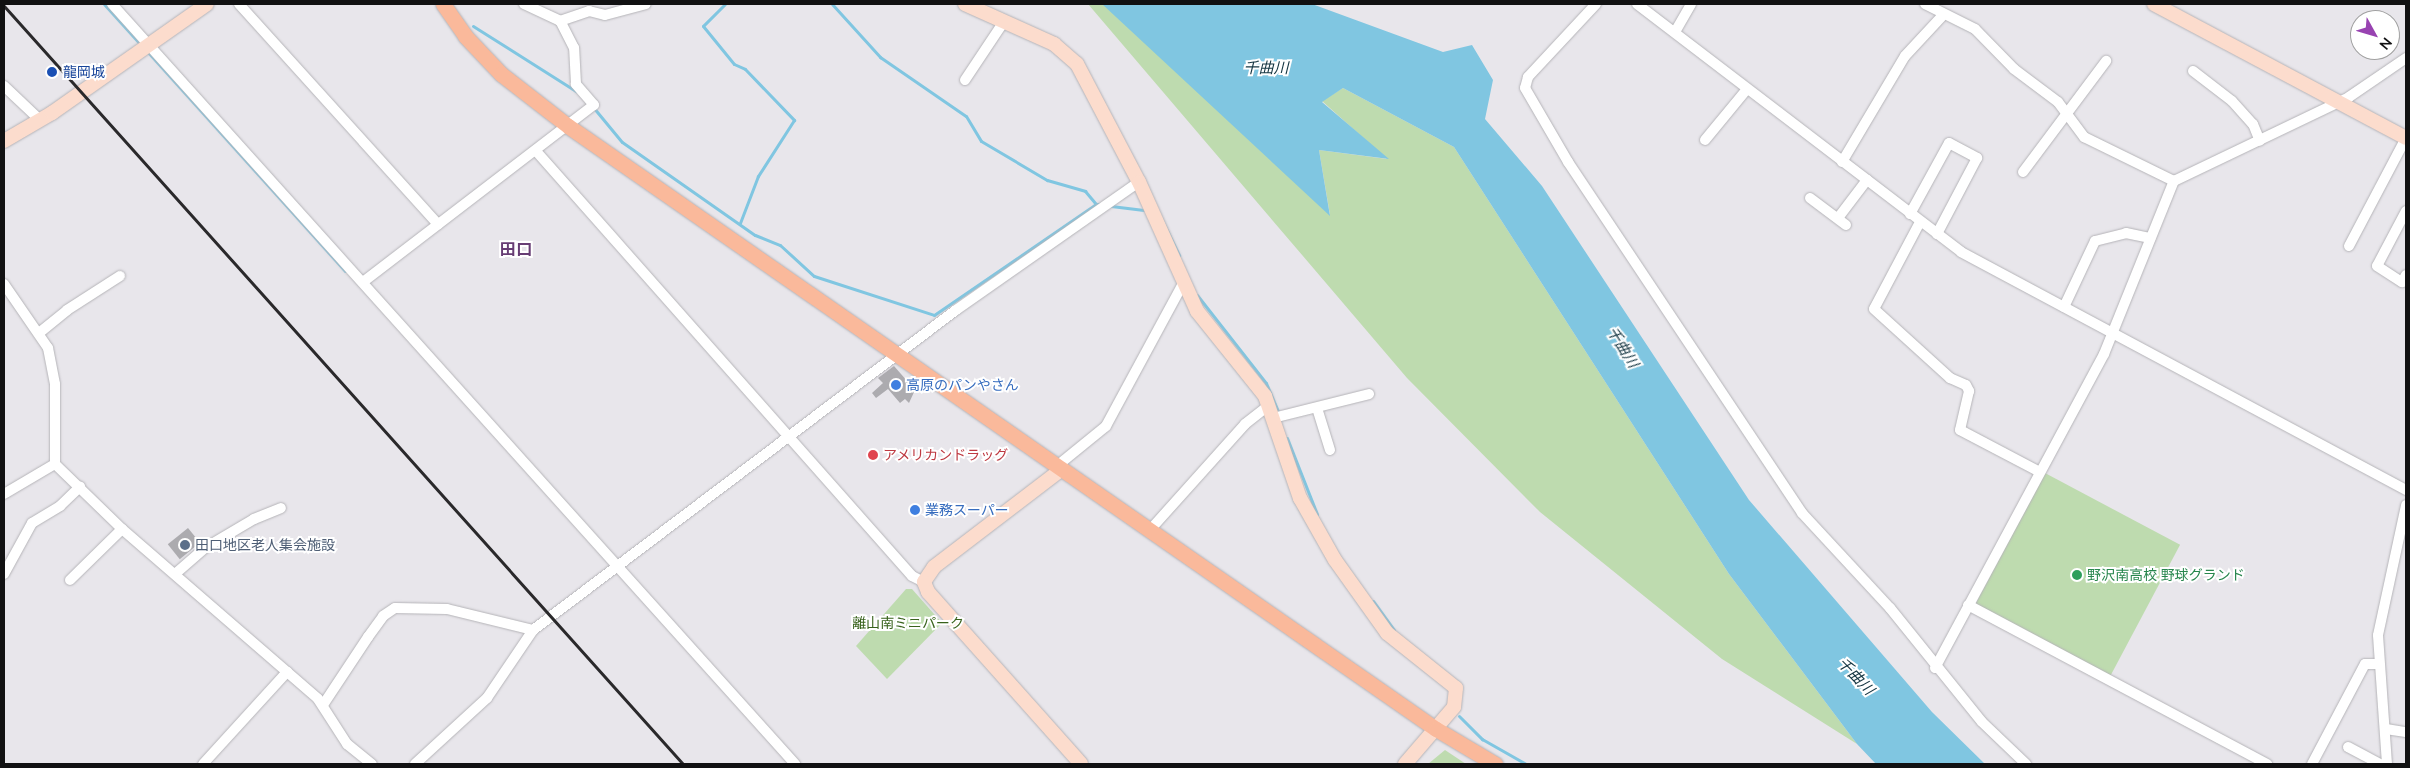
<!DOCTYPE html>
<html>
<head>
<meta charset="utf-8">
<style>
  body { margin:0 }
  #map { position:relative; width:2410px; height:768px; overflow:hidden; background:#e8e6eb; font-family:Mulish,"Noto Sans JP",sans-serif }
  div>[style] { position:absolute }
  .green>* { inset:0; background:#bedbaf; transform-origin:0 0 }
  .water>* { inset:0; background:#80c6e1 }
  .stream>* { height:3px; margin:-1.5px; padding:0 1.5px; transform-origin:1.5px; border-radius:1.5px; background:#80c6e1 }
  .building>* { inset:0; background:#acabaf; transform-origin:0 0 }
  .roads { filter:drop-shadow(0 0 1px #b5b4b8) drop-shadow(0 0 1px #b5b4b8) }
  .street>* { height:10px; margin:-5px; padding:0 5px; transform-origin:5px; border-radius:5px; background:#fff }
  .secondary>* { height:14px; margin:-7px; padding:0 7px; transform-origin:7px; border-radius:7px; background:#fcdccd }
  .primary>* { height:15px; margin:-7.5px; padding:0 7.5px; transform-origin:7.5px; border-radius:7.5px; background:#fab99b }
  .rail>* { height:3px; margin:-1.5px; padding:0 1.5px; transform-origin:1.5px; border-radius:1.5px; background:#2a292b }
  .dots>* { width:14px; height:14px; translate:-50% -50%; box-sizing:border-box; border:2px solid #fff; border-radius:50% }
  span { translate:-50% -50%; white-space:nowrap; text-align:center; line-height:1.15; -webkit-text-stroke:4px #fff; paint-order:stroke }
  .transit-label { font-size:14px; color:#164399 }
  .left { translate:0 -50%; text-align:left }
  .shop-label { font-size:14px; color:#366cbe }
  .health-label { font-size:14px; color:#be3a42 }
  .service-label { font-size:14px; color:#4e5e75 }
  .leisure-label { font-size:14px; color:#27864d }
  .park-label { font-size:14px; color:#38621c }
  .water-label { font-size:15px; color:#133440; font-style:italic }
  .quarter-label { font-size:16px; color:#673d74; font-weight:700 }
  .frame { position:absolute; inset:0; border:5px solid #111112; pointer-events:none }
  .north { position:absolute; left:2350px; top:10px; width:50px; height:50px; box-sizing:border-box; background:#fff; border:1px solid #a0a0a0; border-radius:50%; rotate:129deg; font-size:14px; font-weight:700; line-height:20px; text-align:center; color:#111112 }
  .north::after { content:''; display:block; margin:auto; width:18px; height:22px; background:#9843b1; clip-path:polygon(50% 0,100% 100%,50% 72%,0 100%) }
</style>
</head>
<body>
<div id="map">
  <div class="green">
    <div style="clip-path:polygon(1088px 4px,1103px 4px,1330px 215px,1319px 150px,1387px 159px,1322px 101px,1343px 88px,1454px 147px,1729px 574px,1857px 744px,1722px 659px,1540px 512px,1407px 378px)"></div>
    <div style="left:2045px;top:473px;width:153px;height:150px;rotate:28deg"></div>
    <div style="clip-path:polygon(906px 589px,912px 589px,942px 623px,887px 679px,856px 646px)"></div>
    <div style="clip-path:polygon(1445px 750px,1466px 764px,1428px 764px)"></div>
  </div>
  <div class="water">
    <div style="clip-path:polygon(1102px 4px,1312px 4px,1443px 52px,1472px 45px,1493px 80px,1485px 119px,1542px 186px,1749px 500px,1932px 712px,1985px 764px,1876px 764px,1857px 744px,1729px 574px,1454px 147px,1343px 88px,1322px 102px,1389px 159px,1319px 150px,1330px 216px)"></div>
  </div>
  <div class="stream">
    <div style="left:104px;top:4px;width:57px;rotate:47.9deg"></div>
    <div style="left:725px;top:4px;width:31px;rotate:135deg"></div>
    <div style="left:703px;top:26px;width:49px;rotate:50.8deg"></div>
    <div style="left:734px;top:64px;width:12px;rotate:24deg"></div>
    <div style="left:745px;top:69px;width:71px;rotate:46.1deg"></div>
    <div style="left:794px;top:120px;width:67px;rotate:122.7deg"></div>
    <div style="left:758px;top:176px;width:50px;rotate:111deg"></div>
    <div style="left:832px;top:4px;width:72px;rotate:47.8deg"></div>
    <div style="left:880px;top:57px;width:104px;rotate:34.5deg"></div>
    <div style="left:966px;top:116px;width:29px;rotate:59deg"></div>
    <div style="left:981px;top:141px;width:77px;rotate:30.6deg"></div>
    <div style="left:1047px;top:180px;width:40px;rotate:16deg"></div>
    <div style="left:1085px;top:191px;width:17px;rotate:50deg"></div>
    <div style="left:473px;top:26px;width:122px;rotate:32.3deg"></div>
    <div style="left:147px;top:51px;width:296px;rotate:48deg"></div>
    <div style="left:593px;top:107px;width:45px;rotate:50.4deg"></div>
    <div style="left:622px;top:142px;width:162px;rotate:35deg"></div>
    <div style="left:755px;top:235px;width:27px;rotate:22deg"></div>
    <div style="left:780px;top:245px;width:46px;rotate:42.4deg"></div>
    <div style="left:814px;top:276px;width:126px;rotate:18deg"></div>
    <div style="left:934px;top:315px;width:196px;rotate:-34.4deg"></div>
    <div style="left:1096px;top:204px;width:5px"></div>
    <div style="left:1111px;top:206px;width:35px;rotate:7deg"></div>
    <div style="left:1155px;top:206px;width:55px;rotate:63.9deg"></div>
    <div style="left:1197px;top:295px;width:112px;rotate:51.9deg"></div>
    <div style="left:1266px;top:383px;width:30px;rotate:67deg"></div>
    <div style="left:1287px;top:438px;width:82px;rotate:68.5deg"></div>
    <div style="left:1373px;top:601px;width:36px;rotate:54deg"></div>
    <div style="left:1459px;top:716px;width:33px;rotate:45deg"></div>
    <div style="left:1482px;top:739px;width:51px;rotate:29.6deg"></div>
  </div>
  <div class="building">
    <div style="clip-path:polygon(894px 366px,915px 390px,909px 403px,905px 399px,900px 403px,888px 389px,876px 398px,872px 393px,883px 383px,878px 378px)"></div>
    <div style="left:188px;top:528px;width:19px;height:26px;rotate:51deg"></div>
  </div>
  <div class="roads">
    <div class="street">
      <div style="left:112px;top:4px;width:1022px;rotate:48.05deg"></div>
      <div style="left:239px;top:4px;width:297px;rotate:47.9deg"></div>
      <div style="left:524px;top:4px;width:40px;rotate:25deg"></div>
      <div style="left:560px;top:21px;width:31px;rotate:-19deg"></div>
      <div style="left:589px;top:11px;width:16px;rotate:14deg"></div>
      <div style="left:605px;top:15px;width:42px;rotate:-15deg"></div>
      <div style="left:1596px;top:4px;width:100px;rotate:133deg"></div>
      <div style="left:1528px;top:77px;width:11px;rotate:105deg"></div>
      <div style="left:1525px;top:88px;width:86px;rotate:59.8deg"></div>
      <div style="left:1568px;top:162px;width:422px;rotate:56.3deg"></div>
      <div style="left:1802px;top:513px;width:129px;rotate:47.2deg"></div>
      <div style="left:1890px;top:608px;width:146px;rotate:51.1deg"></div>
      <div style="left:1982px;top:722px;width:61px;rotate:43.7deg"></div>
      <div style="left:1637px;top:4px;width:408px;rotate:37.4deg"></div>
      <div style="left:1961px;top:252px;width:505px;rotate:28.14deg"></div>
      <div style="left:1925px;top:4px;width:56px;rotate:26.6deg"></div>
      <div style="left:1975px;top:29px;width:56px;rotate:45.7deg"></div>
      <div style="left:2014px;top:69px;width:55px;rotate:36.9deg"></div>
      <div style="left:2058px;top:102px;width:44px;rotate:53.4deg"></div>
      <div style="left:2084px;top:137px;width:100px;rotate:26.1deg"></div>
      <div style="left:2174px;top:181px;width:194px;rotate:-25.6deg"></div>
      <div style="left:2349px;top:97px;width:69px;rotate:-34.4deg"></div>
      <div style="left:1675px;top:32px;width:32px;rotate:-60deg"></div>
      <div style="left:2193px;top:71px;width:49px;rotate:37.6deg"></div>
      <div style="left:2232px;top:101px;width:31px;rotate:48deg"></div>
      <div style="left:2253px;top:124px;width:18px;rotate:68deg"></div>
      <div style="left:965px;top:80px;width:69px;rotate:-56.3deg"></div>
      <div style="left:4px;top:86px;width:50px;rotate:43.4deg"></div>
      <div style="left:1705px;top:140px;width:66px;rotate:-50.5deg"></div>
      <div style="left:536px;top:151px;width:567px;rotate:48.5deg"></div>
      <div style="left:912px;top:576px;width:13px;rotate:27deg"></div>
      <div style="left:1842px;top:162px;width:123px;rotate:-59.3deg"></div>
      <div style="left:1905px;top:56px;width:57px;rotate:-47.1deg"></div>
      <div style="left:2023px;top:172px;width:139px;rotate:-53.2deg"></div>
      <div style="left:1810px;top:198px;width:45px;rotate:36.9deg"></div>
      <div style="left:2406px;top:211px;width:62px;rotate:117.8deg"></div>
      <div style="left:2377px;top:266px;width:30px;rotate:33deg"></div>
      <div style="left:2402px;top:282px;width:8px;rotate:-60deg"></div>
      <div style="left:1910px;top:214px;width:81px;rotate:-61.2deg"></div>
      <div style="left:1949px;top:143px;width:32px;rotate:28deg"></div>
      <div style="left:1977px;top:158px;width:86px;rotate:117.8deg"></div>
      <div style="left:1838px;top:218px;width:48px;rotate:-52.7deg"></div>
      <div style="left:1920px;top:222px;width:98px;rotate:117.9deg"></div>
      <div style="left:1874px;top:309px;width:103px;rotate:42.2deg"></div>
      <div style="left:1950px;top:378px;width:17px;rotate:24deg"></div>
      <div style="left:1966px;top:385px;width:7px;rotate:63deg"></div>
      <div style="left:1969px;top:391px;width:40px;rotate:103deg"></div>
      <div style="left:1960px;top:430px;width:90px;rotate:27.7deg"></div>
      <div style="left:2349px;top:246px;width:122px;rotate:-62.2deg"></div>
      <div style="left:363px;top:282px;width:291px;rotate:-37.5deg"></div>
      <div style="left:594px;top:105px;width:28px;rotate:-131deg"></div>
      <div style="left:576px;top:84px;width:36px;rotate:-93deg"></div>
      <div style="left:574px;top:48px;width:30px;rotate:-117deg"></div>
      <div style="left:4px;top:284px;width:78px;rotate:55.5deg"></div>
      <div style="left:48px;top:348px;width:37px;rotate:79deg"></div>
      <div style="left:55px;top:384px;width:80px;rotate:90deg"></div>
      <div style="left:2064px;top:307px;width:73px;rotate:-64.8deg"></div>
      <div style="left:2095px;top:241px;width:32px;rotate:-14deg"></div>
      <div style="left:2126px;top:233px;width:25px;rotate:12deg"></div>
      <div style="left:39px;top:333px;width:36px;rotate:-39deg"></div>
      <div style="left:67px;top:310px;width:63px;rotate:-32.7deg"></div>
      <div style="left:1317px;top:408px;width:44px;rotate:72.8deg"></div>
      <div style="left:1273px;top:418px;width:99px;rotate:-14deg"></div>
      <div style="left:55px;top:464px;width:93px;rotate:44.1deg"></div>
      <div style="left:122px;top:529px;width:259px;rotate:40.9deg"></div>
      <div style="left:318px;top:699px;width:54px;rotate:57.2deg"></div>
      <div style="left:347px;top:744px;width:32px;rotate:39deg"></div>
      <div style="left:1057px;top:466px;width:63px;rotate:-39.2deg"></div>
      <div style="left:1106px;top:426px;width:164px;rotate:-61.6deg"></div>
      <div style="left:4px;top:494px;width:59px;rotate:-30.5deg"></div>
      <div style="left:1150px;top:530px;width:142px;rotate:-48.1deg"></div>
      <div style="left:1245px;top:424px;width:31px;rotate:-38deg"></div>
      <div style="left:4px;top:574px;width:58px;rotate:-61.2deg"></div>
      <div style="left:32px;top:523px;width:33px;rotate:-31deg"></div>
      <div style="left:60px;top:506px;width:28px;rotate:-44deg"></div>
      <div style="left:175px;top:574px;width:40px;rotate:-41deg"></div>
      <div style="left:205px;top:548px;width:57px;rotate:-30.6deg"></div>
      <div style="left:254px;top:519px;width:29px;rotate:-22deg"></div>
      <div style="left:70px;top:580px;width:73px;rotate:-44.4deg"></div>
      <div style="left:1968px;top:605px;width:339px;rotate:28deg"></div>
      <div style="left:1935px;top:668px;width:357px;rotate:-61.7deg"></div>
      <div style="left:2104px;top:354px;width:187px;rotate:-68deg"></div>
      <div style="left:323px;top:705px;width:82px;rotate:-56.5deg"></div>
      <div style="left:368px;top:637px;width:26px;rotate:-54deg"></div>
      <div style="left:383px;top:616px;width:14px;rotate:-34deg"></div>
      <div style="left:395px;top:608px;width:52px;rotate:1.1deg"></div>
      <div style="left:447px;top:609px;width:89px;rotate:13.7deg"></div>
      <div style="left:2386px;top:729px;width:20px;rotate:9deg"></div>
      <div style="left:2348px;top:747px;width:36px;rotate:28deg"></div>
      <div style="left:203px;top:764px;width:125px;rotate:-47.6deg"></div>
      <div style="left:415px;top:764px;width:98px;rotate:-42.5deg"></div>
      <div style="left:487px;top:698px;width:82px;rotate:-55.9deg"></div>
      <div style="left:533px;top:630px;width:530px;rotate:-37.11deg"></div>
      <div style="left:956px;top:310px;width:223px;rotate:-35deg"></div>
      <div style="left:2312px;top:764px;width:113px;rotate:-62.1deg"></div>
      <div style="left:2365px;top:664px;width:13px"></div>
      <div style="left:2387px;top:764px;width:129px;rotate:-94deg"></div>
      <div style="left:2378px;top:635px;width:133px;rotate:-77.8deg"></div>
    </div>
    <div class="secondary">
      <div style="left:965px;top:4px;width:98px;rotate:24.2deg"></div>
      <div style="left:1054px;top:44px;width:30px;rotate:41deg"></div>
      <div style="left:1077px;top:64px;width:133px;rotate:62.3deg"></div>
      <div style="left:1139px;top:182px;width:141px;rotate:65.8deg"></div>
      <div style="left:1197px;top:311px;width:109px;rotate:51.3deg"></div>
      <div style="left:1265px;top:396px;width:108px;rotate:71.1deg"></div>
      <div style="left:1300px;top:498px;width:71px;rotate:60.6deg"></div>
      <div style="left:1335px;top:560px;width:90px;rotate:54.5deg"></div>
      <div style="left:1387px;top:633px;width:88px;rotate:38.6deg"></div>
      <div style="left:1456px;top:688px;width:19px;rotate:96deg"></div>
      <div style="left:1454px;top:707px;width:75px;rotate:130.7deg"></div>
      <div style="left:2154px;top:4px;width:285px;rotate:28deg"></div>
      <div style="left:4px;top:141px;width:56px;rotate:-30.3deg"></div>
      <div style="left:52px;top:113px;width:189px;rotate:-35.1deg"></div>
      <div style="left:1062px;top:469px;width:161px;rotate:142.6deg"></div>
      <div style="left:934px;top:567px;width:18px;rotate:124deg"></div>
      <div style="left:924px;top:582px;width:11px;rotate:68deg"></div>
      <div style="left:928px;top:592px;width:230px;rotate:48.3deg"></div>
    </div>
    <div class="primary">
      <div style="left:443px;top:4px;width:39px;rotate:55deg"></div>
      <div style="left:465px;top:36px;width:52px;rotate:46.5deg"></div>
      <div style="left:501px;top:74px;width:85px;rotate:37.8deg"></div>
      <div style="left:568px;top:126px;width:1057px;rotate:34.79deg"></div>
      <div style="left:1436px;top:729px;width:69px;rotate:30.7deg"></div>
    </div>
  </div>
  <div class="rail">
    <div style="left:4px;top:6px;width:1018px;rotate:48.15deg"></div>
  </div>
  <div class="dots">
    <div style="left:52px;top:72px;background:#1a4fb4"></div>
    <div style="left:896px;top:385px;background:#3f7fe0"></div>
    <div style="left:873px;top:455px;background:#e0444e"></div>
    <div style="left:915px;top:510px;background:#3f7fe0"></div>
    <div style="left:185px;top:545px;background:#5c6f8a"></div>
    <div style="left:2077px;top:575px;background:#2e9e5b"></div>
  </div>
  <div class="transit-label">
    <span class="left" style="left:63px;top:72px">龍岡城</span>
  </div>
  <div class="shop-label">
    <span class="left" style="left:906px;top:385px">高原のパンやさん</span>
    <span class="left" style="left:925px;top:510px">業務スーパー</span>
  </div>
  <div class="health-label">
    <span class="left" style="left:883px;top:455px">アメリカンドラッグ</span>
  </div>
  <div class="service-label">
    <span class="left" style="left:195px;top:545px">田口地区老人集会施設</span>
  </div>
  <div class="leisure-label">
    <span class="left" style="left:2087px;top:575px">野沢南高校 野球グランド</span>
  </div>
  <div class="park-label">
    <span style="left:908px;top:623px">離山南ミニパーク</span>
  </div>
  <div class="water-label">
    <span style="left:1266px;top:68px">千曲川</span>
    <span style="left:1623px;top:347px;rotate:58deg">千曲川</span>
    <span style="left:1856px;top:676px;rotate:46deg">千曲川</span>
  </div>
  <div class="quarter-label">
    <span style="left:516px;top:249px">田口</span>
  </div>
  <div class="frame"></div>
  <div class="north">N</div>
</div>
</body>
</html>
